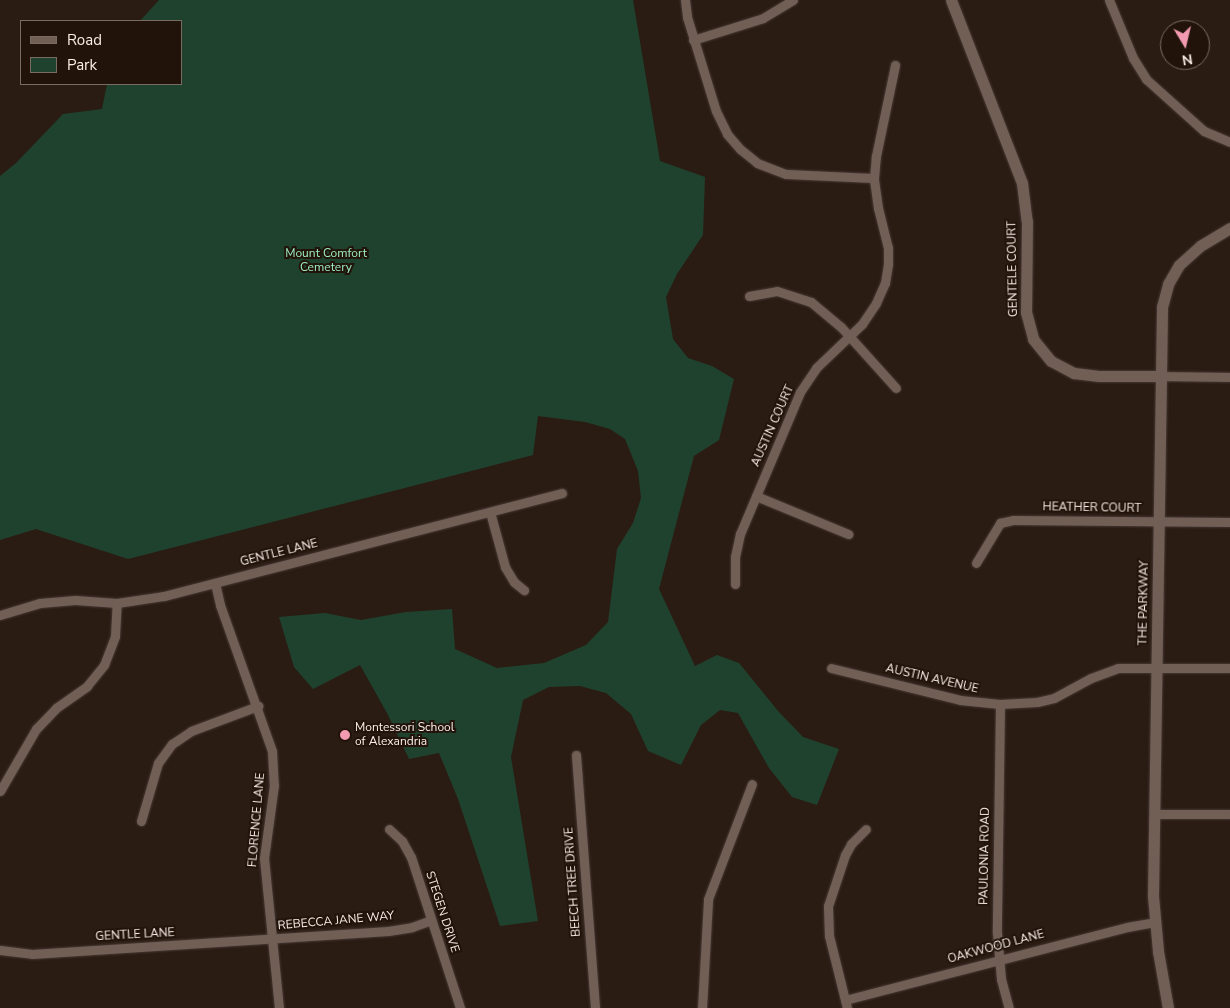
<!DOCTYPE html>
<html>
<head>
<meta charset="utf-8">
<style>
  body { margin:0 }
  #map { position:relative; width:1230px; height:1008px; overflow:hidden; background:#2b1c13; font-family:"Nunito Sans",sans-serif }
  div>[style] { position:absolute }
  .green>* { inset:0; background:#1f422f }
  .roads { filter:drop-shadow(0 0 1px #463935) drop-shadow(0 0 1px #463935) }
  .minor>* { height:9px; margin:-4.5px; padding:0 4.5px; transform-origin:4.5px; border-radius:4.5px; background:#715f55 }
  .tertiary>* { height:11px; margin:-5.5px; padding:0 5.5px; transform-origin:5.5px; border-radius:5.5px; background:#715f55 }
  .dots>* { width:14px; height:14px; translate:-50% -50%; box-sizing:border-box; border:2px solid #21130a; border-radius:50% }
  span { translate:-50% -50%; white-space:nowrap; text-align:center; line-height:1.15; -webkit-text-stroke:4px #21130a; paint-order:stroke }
  .park-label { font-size:12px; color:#9bedbe }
  .street-label { font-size:12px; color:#f9eee8 }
  .poi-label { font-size:12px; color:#f9eee8 }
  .left { translate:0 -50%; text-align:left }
  .legend { position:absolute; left:20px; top:20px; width:162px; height:65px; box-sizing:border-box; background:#21130a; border:1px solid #776b63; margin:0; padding:6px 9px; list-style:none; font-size:15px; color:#f9eee8 }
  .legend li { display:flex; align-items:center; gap:10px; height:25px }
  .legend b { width:25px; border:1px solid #776b63 }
  .north { position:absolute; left:1160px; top:20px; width:50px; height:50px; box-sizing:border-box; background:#21130a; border:1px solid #776b63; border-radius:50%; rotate:171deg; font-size:14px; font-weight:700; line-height:20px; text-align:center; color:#f9eee8 }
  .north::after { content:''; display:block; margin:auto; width:18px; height:22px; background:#f29ab0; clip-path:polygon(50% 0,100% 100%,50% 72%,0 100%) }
</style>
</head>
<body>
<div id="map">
  <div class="green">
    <div style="clip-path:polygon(159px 0,633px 0,660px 161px,705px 177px,703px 235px,677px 274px,666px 297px,673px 339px,688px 358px,712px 366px,734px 379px,719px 440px,694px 456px,659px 589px,695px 666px,717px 655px,739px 663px,778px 711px,803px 737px,839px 749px,817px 805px,792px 797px,769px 768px,738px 713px,720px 710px,701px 725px,681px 765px,648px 751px,631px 714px,606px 693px,580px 686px,549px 687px,523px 700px,511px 757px,538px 921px,500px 926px,458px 799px,439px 753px,409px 759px,387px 713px,360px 665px,313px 689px,294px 667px,279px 617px,325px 613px,361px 620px,406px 612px,452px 609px,455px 649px,497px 668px,544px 663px,586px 645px,608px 622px,617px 549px,633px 523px,641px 498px,638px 471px,625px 439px,610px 429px,585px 422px,538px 416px,533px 455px,128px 559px,36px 529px,0 540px,0 176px,16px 163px,63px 114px,102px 109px,107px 84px,181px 84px,181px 21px,140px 21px)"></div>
  </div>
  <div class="roads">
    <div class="minor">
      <div style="left:685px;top:0;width:17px;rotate:83deg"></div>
      <div style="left:687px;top:17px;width:98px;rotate:72.9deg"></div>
      <div style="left:716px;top:111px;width:25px;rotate:64deg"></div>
      <div style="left:727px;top:134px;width:20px;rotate:49deg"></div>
      <div style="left:740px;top:149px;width:22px;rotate:39deg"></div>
      <div style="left:757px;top:163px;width:31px;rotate:21deg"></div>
      <div style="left:786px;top:174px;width:88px;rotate:2.6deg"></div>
      <div style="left:1109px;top:0;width:63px;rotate:67.5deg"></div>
      <div style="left:1133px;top:58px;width:25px;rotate:58deg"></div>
      <div style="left:1146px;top:79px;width:78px;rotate:41.9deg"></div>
      <div style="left:1204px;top:131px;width:28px;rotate:23deg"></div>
      <div style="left:693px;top:40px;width:73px;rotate:-17.4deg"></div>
      <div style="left:763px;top:18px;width:35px;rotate:-31deg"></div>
      <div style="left:749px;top:296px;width:28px;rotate:-10deg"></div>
      <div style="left:777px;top:291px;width:36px;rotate:18deg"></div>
      <div style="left:811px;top:302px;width:39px;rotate:40deg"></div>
      <div style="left:841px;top:327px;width:82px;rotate:48deg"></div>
      <div style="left:1161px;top:376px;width:69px;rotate:0.8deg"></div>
      <div style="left:756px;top:496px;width:100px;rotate:22.4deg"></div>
      <div style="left:490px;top:512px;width:57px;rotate:74.7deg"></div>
      <div style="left:505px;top:567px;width:17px;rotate:59deg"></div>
      <div style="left:514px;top:582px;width:13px;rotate:39deg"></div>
      <div style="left:976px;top:563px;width:47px;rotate:-59deg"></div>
      <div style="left:1000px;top:523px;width:13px;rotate:-13deg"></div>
      <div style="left:1013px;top:520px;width:217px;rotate:0.5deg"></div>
      <div style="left:215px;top:583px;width:23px;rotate:77deg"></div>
      <div style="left:220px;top:605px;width:155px;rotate:70.4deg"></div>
      <div style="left:272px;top:751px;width:34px;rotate:87deg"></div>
      <div style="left:274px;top:785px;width:74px;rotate:97.8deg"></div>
      <div style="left:264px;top:858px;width:151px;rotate:84.3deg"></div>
      <div style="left:735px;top:584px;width:27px;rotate:-90deg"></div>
      <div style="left:735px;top:557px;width:24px;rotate:-78deg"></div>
      <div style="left:740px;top:534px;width:154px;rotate:-67.1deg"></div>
      <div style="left:800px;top:392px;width:29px;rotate:-56deg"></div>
      <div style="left:816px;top:368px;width:64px;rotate:-43.7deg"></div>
      <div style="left:862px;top:324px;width:25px;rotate:-56deg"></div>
      <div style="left:876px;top:303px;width:22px;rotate:-66deg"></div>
      <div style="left:885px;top:283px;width:19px;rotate:-81deg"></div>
      <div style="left:888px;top:264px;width:16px;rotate:-90deg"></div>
      <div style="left:888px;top:248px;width:41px;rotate:-104deg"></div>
      <div style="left:878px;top:208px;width:30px;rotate:-98deg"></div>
      <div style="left:874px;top:178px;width:22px;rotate:-85deg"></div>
      <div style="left:876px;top:156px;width:93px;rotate:-78.2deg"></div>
      <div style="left:0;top:615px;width:42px;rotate:-16.7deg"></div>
      <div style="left:40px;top:603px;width:35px;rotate:-5deg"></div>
      <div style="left:75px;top:600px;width:42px;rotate:4.1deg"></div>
      <div style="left:117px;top:603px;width:48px;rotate:-8.5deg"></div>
      <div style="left:164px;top:596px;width:411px;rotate:-14.5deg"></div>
      <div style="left:831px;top:668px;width:133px;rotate:13.9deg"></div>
      <div style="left:960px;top:700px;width:40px;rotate:5.7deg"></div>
      <div style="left:1000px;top:704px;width:37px;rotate:-3deg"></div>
      <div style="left:1037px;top:702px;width:17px;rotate:-13deg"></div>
      <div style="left:1054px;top:698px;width:42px;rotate:-28.4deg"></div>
      <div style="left:1091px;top:678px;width:29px;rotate:-20deg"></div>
      <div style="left:1118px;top:668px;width:112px"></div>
      <div style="left:1000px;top:704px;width:229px;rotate:90.8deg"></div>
      <div style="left:997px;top:933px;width:46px;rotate:85deg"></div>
      <div style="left:1001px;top:979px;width:30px;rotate:75deg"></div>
      <div style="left:576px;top:755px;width:254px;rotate:85.7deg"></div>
      <div style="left:0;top:791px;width:72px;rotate:-59.9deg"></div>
      <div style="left:36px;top:729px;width:29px;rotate:-46deg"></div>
      <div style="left:56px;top:708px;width:38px;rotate:-35deg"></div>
      <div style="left:87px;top:686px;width:27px;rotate:-51deg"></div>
      <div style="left:104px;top:665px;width:31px;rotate:-69deg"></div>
      <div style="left:115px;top:636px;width:33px;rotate:-87deg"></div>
      <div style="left:1154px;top:814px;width:76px"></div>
      <div style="left:141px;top:821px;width:60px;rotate:-73.7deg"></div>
      <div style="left:158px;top:763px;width:24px;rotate:-54deg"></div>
      <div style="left:172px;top:744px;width:23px;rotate:-34deg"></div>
      <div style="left:191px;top:731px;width:72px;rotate:-20.5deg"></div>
      <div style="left:389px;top:829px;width:18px;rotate:43deg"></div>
      <div style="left:402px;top:841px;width:18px;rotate:61deg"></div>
      <div style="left:411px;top:857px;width:159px;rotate:72deg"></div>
      <div style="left:0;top:950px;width:32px;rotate:7deg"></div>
      <div style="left:32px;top:954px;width:357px;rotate:-3.7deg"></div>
      <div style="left:388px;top:931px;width:24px;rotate:-9deg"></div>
      <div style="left:412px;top:927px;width:20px;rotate:-20deg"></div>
      <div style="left:845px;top:1000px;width:291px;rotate:-14.5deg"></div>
      <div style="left:1127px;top:927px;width:28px;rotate:-10deg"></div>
      <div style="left:702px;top:1008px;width:109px;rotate:-86.8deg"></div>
      <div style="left:708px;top:899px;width:123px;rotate:-69.1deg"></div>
      <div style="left:847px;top:1008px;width:74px;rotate:-104deg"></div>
      <div style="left:829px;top:936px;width:30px;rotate:-92deg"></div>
      <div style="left:828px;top:906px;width:54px;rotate:-71.6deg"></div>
      <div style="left:845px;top:855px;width:13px;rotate:-61deg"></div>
      <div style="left:851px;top:844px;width:21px;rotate:-45deg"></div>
    </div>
    <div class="tertiary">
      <div style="left:951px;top:0;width:196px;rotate:68.8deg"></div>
      <div style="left:1022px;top:183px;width:38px;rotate:83deg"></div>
      <div style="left:1027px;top:221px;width:91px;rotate:90.6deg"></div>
      <div style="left:1026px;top:312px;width:28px;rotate:75deg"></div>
      <div style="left:1033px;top:339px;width:28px;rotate:51deg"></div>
      <div style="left:1051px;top:361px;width:26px;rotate:28deg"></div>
      <div style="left:1074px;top:373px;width:25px;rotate:7deg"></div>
      <div style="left:1099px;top:376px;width:62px"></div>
      <div style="left:1168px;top:1008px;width:58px;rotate:-100deg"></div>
      <div style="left:1158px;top:951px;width:55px;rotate:-95.2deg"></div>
      <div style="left:1153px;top:896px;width:589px;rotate:-89.12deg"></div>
      <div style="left:1162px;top:307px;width:24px;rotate:-75deg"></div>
      <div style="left:1168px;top:284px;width:22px;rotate:-60deg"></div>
      <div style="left:1179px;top:265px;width:28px;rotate:-42deg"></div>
      <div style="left:1200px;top:246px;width:35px;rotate:-31deg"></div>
    </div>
  </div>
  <div class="dots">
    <div style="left:345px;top:735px;background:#f29ab0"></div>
  </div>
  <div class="park-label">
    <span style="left:326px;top:261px">Mount Comfort<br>Cemetery</span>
  </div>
  <div class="street-label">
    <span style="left:1013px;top:269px;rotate:-91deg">GENTELE COURT</span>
    <span style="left:773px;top:426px;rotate:-66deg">AUSTIN COURT</span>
    <span style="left:1092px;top:508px;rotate:1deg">HEATHER COURT</span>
    <span style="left:279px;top:553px;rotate:-14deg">GENTLE LANE</span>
    <span style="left:1144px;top:603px;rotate:-89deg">THE PARKWAY</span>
    <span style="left:932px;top:679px;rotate:13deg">AUSTIN AVENUE</span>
    <span style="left:257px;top:820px;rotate:-85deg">FLORENCE LANE</span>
    <span style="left:985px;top:856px;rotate:-89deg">PAULONIA ROAD</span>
    <span style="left:573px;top:882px;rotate:-94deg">BEECH TREE DRIVE</span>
    <span style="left:442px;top:912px;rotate:72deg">STEGEN DRIVE</span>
    <span style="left:336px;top:921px;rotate:-5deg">REBECCA JANE WAY</span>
    <span style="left:135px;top:935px;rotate:-3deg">GENTLE LANE</span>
    <span style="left:996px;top:947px;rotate:-15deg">OAKWOOD LANE</span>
  </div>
  <div class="poi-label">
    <span class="left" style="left:355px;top:735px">Montessori School<br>of Alexandria</span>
  </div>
  <ul class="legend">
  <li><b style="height:6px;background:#715f55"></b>Road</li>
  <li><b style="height:14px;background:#1f422f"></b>Park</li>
  </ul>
  <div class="north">N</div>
</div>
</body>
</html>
